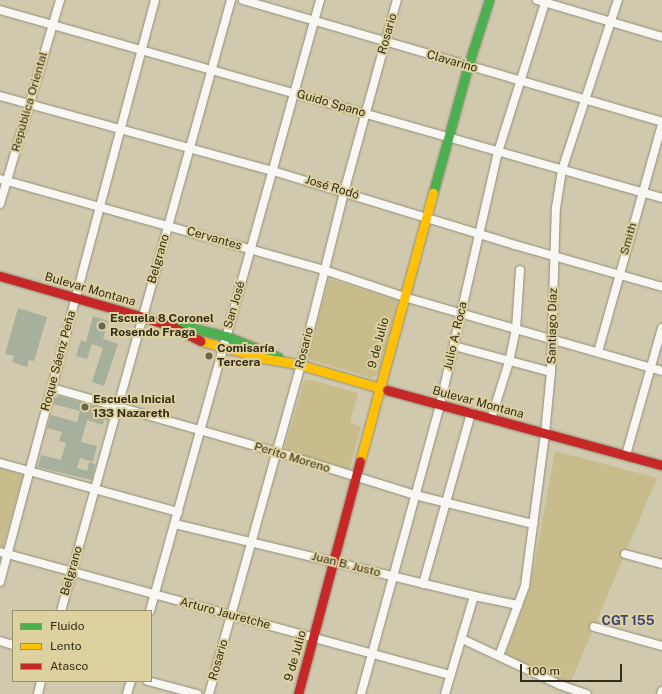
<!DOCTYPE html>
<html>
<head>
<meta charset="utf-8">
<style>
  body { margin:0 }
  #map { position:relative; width:662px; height:694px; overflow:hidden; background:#d0c9ae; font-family:"Public Sans",sans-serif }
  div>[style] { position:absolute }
  .green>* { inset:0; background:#c8bc8c }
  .building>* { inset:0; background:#a7b09c }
  .roads { filter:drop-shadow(0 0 1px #928d78) drop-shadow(0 0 1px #928d78) }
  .street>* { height:8px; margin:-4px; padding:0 4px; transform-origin:4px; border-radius:4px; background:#f8f7f3 }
  .fast>* { height:9px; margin:-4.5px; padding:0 4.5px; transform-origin:4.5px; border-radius:4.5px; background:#4caf50 }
  .slow>* { height:9px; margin:-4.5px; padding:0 4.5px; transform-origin:4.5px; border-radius:4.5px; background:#ffc107 }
  .jam>* { height:9px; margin:-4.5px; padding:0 4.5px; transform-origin:4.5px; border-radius:4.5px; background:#c62828 }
  .dots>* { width:11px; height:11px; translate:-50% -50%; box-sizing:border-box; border:2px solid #ded1a0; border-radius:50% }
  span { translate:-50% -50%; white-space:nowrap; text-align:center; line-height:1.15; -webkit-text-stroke:4px #ded1a0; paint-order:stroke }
  .street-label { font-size:12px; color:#322d19 }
  .poi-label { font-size:12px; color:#322d19; font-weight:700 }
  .left { translate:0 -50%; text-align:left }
  .neighbourhood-label { font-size:13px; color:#3c4480; font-weight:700 }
  .legend { position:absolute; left:12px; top:610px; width:140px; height:72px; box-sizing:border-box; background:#ded1a0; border:1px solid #998f6a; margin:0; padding:5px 7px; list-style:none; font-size:12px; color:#322d19 }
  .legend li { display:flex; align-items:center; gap:8px; height:20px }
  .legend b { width:20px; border:1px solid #998f6a }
  .scale { position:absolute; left:520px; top:664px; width:102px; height:18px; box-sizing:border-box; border:2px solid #322d19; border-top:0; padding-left:5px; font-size:12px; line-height:14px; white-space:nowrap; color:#322d19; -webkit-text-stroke:3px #ded1a0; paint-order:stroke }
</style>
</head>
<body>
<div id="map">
  <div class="green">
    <div style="clip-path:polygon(330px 279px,396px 300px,397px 304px,378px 374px,372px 378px,311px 360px,309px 357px,328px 282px)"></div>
    <div style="clip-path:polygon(307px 379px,358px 393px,350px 422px,361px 427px,350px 467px,348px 469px,289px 451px,285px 446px,304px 381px)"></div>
    <div style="clip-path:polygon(555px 451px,657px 478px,570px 684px,506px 654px,530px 588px)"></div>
    <div style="clip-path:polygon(0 468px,23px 475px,3px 547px,0 546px)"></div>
  </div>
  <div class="building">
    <div style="clip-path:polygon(18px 308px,47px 317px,34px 361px,29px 360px,27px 367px,12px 362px,14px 356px,5px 354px)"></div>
    <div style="clip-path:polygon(93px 316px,108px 321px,103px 339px,118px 344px,104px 386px,92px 382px,103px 348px,92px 344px,87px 359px,76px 356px,81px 340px,86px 342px)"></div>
    <div style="clip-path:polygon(59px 396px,111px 411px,108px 421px,104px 419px,103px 425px,87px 420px,81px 442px,97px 446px,93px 462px,80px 458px,77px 468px,87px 471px,89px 462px,95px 464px,92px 480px,38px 467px,41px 455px,61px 460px,66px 443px,59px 441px,62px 432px,47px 428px,51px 415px,77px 422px,80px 411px,53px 404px,54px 399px)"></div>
  </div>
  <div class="roads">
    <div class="street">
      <div style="left:243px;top:0;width:436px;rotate:16.2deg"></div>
      <div style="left:537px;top:0;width:130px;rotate:16.5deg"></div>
      <div style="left:0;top:10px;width:688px;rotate:15.85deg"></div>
      <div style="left:0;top:96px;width:283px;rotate:15.4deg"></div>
      <div style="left:273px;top:171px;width:253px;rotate:17deg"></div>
      <div style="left:515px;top:245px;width:153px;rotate:15.9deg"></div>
      <div style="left:0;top:179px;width:337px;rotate:15.7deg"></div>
      <div style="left:324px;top:270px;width:84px;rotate:18.6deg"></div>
      <div style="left:404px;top:297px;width:268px;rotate:16deg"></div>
      <div style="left:0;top:204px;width:213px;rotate:-73.6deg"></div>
      <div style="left:454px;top:346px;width:100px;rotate:15deg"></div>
      <div style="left:598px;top:352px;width:236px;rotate:-74.3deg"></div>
      <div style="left:52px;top:388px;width:234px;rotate:15.9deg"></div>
      <div style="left:277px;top:452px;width:145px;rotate:17.3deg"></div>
      <div style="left:415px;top:495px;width:122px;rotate:13.8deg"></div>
      <div style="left:491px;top:419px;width:60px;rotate:-72.5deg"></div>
      <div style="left:509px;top:362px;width:34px;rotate:-78deg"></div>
      <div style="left:516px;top:329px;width:59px;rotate:-86.1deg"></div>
      <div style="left:626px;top:455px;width:132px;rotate:-74.2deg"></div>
      <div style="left:0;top:463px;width:185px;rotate:15.4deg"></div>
      <div style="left:175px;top:524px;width:308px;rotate:13.5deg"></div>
      <div style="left:474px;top:596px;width:45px;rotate:11.6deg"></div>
      <div style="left:0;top:552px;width:467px;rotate:15.3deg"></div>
      <div style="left:625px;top:554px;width:38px;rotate:15deg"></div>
      <div style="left:0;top:582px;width:602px;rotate:-75.09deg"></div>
      <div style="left:423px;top:584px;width:178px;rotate:-74.3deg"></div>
      <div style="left:61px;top:611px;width:634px;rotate:-74.45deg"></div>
      <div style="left:150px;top:611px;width:634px;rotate:-74.45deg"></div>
      <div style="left:594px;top:627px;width:71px;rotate:15.6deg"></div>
      <div style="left:462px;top:639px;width:108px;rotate:25.1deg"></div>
      <div style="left:560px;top:685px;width:28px;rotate:19deg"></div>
      <div style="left:0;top:641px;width:14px;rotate:17deg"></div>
      <div style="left:499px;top:656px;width:75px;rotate:-69.6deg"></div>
      <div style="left:525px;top:586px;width:153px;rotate:-82.5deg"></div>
      <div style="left:545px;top:434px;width:62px;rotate:-84.5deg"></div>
      <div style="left:551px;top:372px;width:164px;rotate:-88.3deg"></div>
      <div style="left:556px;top:208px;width:38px;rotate:-81deg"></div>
      <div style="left:562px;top:170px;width:179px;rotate:-71.8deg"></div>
      <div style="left:148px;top:681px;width:51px;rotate:14.9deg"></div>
      <div style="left:38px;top:694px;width:13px;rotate:-77deg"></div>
      <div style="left:127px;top:694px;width:14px;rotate:-73deg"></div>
      <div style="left:209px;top:694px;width:342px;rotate:-74.4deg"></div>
      <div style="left:301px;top:365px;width:178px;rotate:-76deg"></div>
      <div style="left:344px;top:192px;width:199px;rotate:-74.6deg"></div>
      <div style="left:361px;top:694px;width:300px;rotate:-74.7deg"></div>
      <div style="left:440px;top:405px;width:260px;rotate:-77.1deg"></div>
      <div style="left:498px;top:152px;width:159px;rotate:-72.5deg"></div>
      <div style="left:445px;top:694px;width:102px;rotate:-73.5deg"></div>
      <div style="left:661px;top:694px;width:3px;rotate:-72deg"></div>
    </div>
    <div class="fast">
      <div style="left:433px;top:193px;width:132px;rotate:-74.6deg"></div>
      <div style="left:468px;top:66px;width:69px;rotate:-72.3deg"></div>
      <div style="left:178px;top:327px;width:15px;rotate:4deg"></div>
      <div style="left:193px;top:328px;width:34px;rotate:14deg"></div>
      <div style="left:226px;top:336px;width:56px;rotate:22deg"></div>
    </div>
    <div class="slow">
      <div style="left:201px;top:341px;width:64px;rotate:15.3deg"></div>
      <div style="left:263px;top:358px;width:39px;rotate:10deg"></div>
      <div style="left:301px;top:365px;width:90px;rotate:16.2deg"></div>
      <div style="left:360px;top:461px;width:278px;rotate:-74.8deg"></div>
    </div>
    <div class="jam">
      <div style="left:0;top:276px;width:149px;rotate:16deg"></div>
      <div style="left:143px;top:317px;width:32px;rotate:18deg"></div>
      <div style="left:173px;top:327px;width:31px;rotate:27deg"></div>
      <div style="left:387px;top:390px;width:285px;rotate:15.3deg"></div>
      <div style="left:298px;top:694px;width:241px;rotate:-75.1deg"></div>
    </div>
  </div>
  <div class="dots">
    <div style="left:102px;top:326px;background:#69644d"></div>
    <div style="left:209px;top:356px;background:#69644d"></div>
    <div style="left:85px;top:407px;background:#69644d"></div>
  </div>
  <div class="street-label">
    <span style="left:388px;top:34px;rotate:-74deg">Rosario</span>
    <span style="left:452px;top:62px;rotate:16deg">Clavarino</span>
    <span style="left:30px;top:102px;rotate:-74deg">República Oriental</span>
    <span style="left:331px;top:104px;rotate:16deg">Guido Spano</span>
    <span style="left:332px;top:188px;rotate:17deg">José Rodó</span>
    <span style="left:214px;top:239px;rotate:16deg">Cervantes</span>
    <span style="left:629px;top:239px;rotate:-74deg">Smith</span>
    <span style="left:159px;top:259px;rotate:-74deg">Belgrano</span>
    <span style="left:90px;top:290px;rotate:16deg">Bulevar Montana</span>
    <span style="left:235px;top:305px;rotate:-74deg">San José</span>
    <span style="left:553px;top:326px;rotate:-89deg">Santiago Díaz</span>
    <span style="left:456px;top:336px;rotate:-77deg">Julio A. Roca</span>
    <span style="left:379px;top:343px;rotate:-75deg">9 de Julio</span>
    <span style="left:305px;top:348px;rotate:-76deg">Rosario</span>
    <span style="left:59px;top:361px;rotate:-75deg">Roque Sáenz Peña</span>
    <span style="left:478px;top:403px;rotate:15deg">Bulevar Montana</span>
    <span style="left:292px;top:458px;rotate:17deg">Perito Moreno</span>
    <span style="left:346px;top:565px;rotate:14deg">Juan B. Justo</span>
    <span style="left:72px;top:571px;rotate:-74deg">Belgrano</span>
    <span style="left:225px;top:614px;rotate:15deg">Arturo Jauretche</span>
    <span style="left:296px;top:656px;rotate:-74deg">9 de Julio</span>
    <span style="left:219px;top:660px;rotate:-74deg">Rosario</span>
  </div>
  <div class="poi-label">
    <span class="left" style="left:110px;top:326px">Escuela 8 Coronel<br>Rosendo Fraga</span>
    <span class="left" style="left:217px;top:356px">Comisaría<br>Tercera</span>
    <span class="left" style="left:93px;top:407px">Escuela Inicial<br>133 Nazareth</span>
  </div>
  <div class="neighbourhood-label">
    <span style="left:628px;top:621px">CGT 155</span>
  </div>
  <ul class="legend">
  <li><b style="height:5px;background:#4caf50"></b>Fluido</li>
  <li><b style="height:5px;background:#ffc107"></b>Lento</li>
  <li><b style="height:5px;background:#c62828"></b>Atasco</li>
  </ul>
  <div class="scale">100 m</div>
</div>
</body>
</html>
